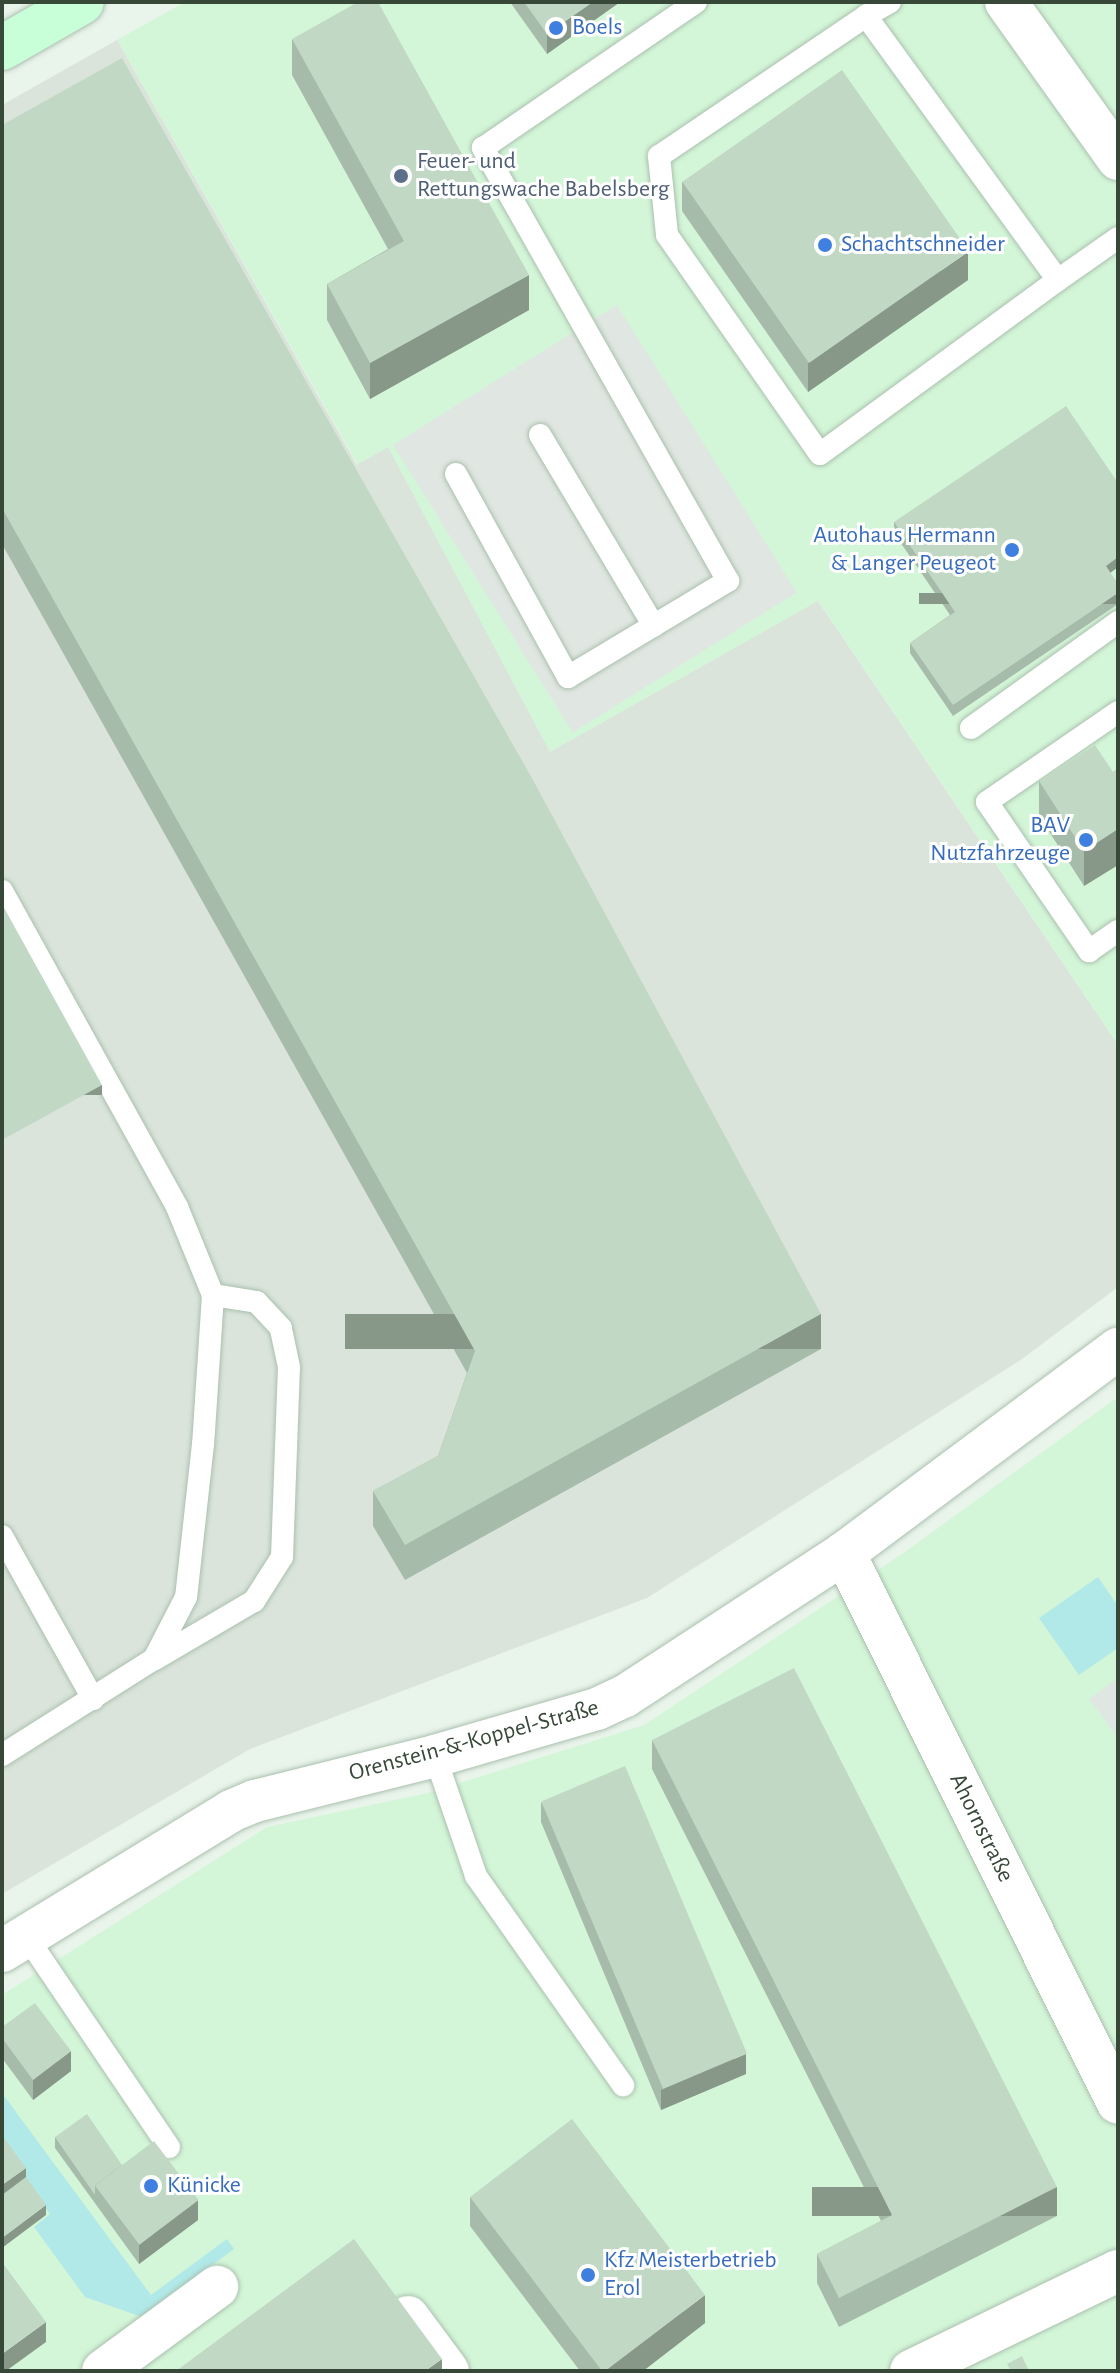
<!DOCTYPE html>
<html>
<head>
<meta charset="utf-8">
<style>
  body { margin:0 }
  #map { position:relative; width:1120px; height:2373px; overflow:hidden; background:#e9f4eb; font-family:"Alegreya Sans",sans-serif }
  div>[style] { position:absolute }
  .commercial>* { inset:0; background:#d4f6d8 }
  .industrial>* { inset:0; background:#dae4db }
  .green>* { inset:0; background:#b1e9e8 }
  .parking>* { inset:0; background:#e0e6e1; transform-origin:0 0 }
  .roads { filter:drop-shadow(0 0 2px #abc0af) drop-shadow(0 0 2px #abc0af) }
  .lane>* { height:22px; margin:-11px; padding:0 11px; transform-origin:11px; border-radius:11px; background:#fff }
  .street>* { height:42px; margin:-21px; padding:0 21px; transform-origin:21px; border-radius:21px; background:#fff }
  .secondary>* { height:44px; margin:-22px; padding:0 22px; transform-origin:22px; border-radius:22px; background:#c8ffd8 }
  .wall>* { inset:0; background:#a6bba9 }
  .shaded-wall>* { inset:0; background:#879889; transform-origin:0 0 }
  .building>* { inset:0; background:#c1d9c4; transform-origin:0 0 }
  .dots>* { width:22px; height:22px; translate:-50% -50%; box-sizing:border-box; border:4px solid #fff; border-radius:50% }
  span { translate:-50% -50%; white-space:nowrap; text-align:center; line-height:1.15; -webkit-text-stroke:6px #fff; paint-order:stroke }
  .shop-label { font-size:24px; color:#366cbe }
  .left { translate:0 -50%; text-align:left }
  .right { translate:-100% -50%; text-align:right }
  .service-label { font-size:24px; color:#4e5e75 }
  .street-label { font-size:24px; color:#374839 }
  .frame { position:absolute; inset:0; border:4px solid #374839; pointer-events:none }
</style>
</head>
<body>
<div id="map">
  <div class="commercial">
    <div style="clip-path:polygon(185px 2px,1118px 2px,1118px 1045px,819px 602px,550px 753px,388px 448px,358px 465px,117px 40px)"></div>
    <div style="clip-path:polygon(1118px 1397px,1118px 2371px,2px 2371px,2px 1995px,267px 1827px,428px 1793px,644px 1725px,905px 1552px)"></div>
  </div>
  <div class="industrial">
    <div style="clip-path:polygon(117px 40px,357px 465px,388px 447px,550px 752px,818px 601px,1118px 1045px,1118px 1287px,1022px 1359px,647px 1598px,250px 1749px,2px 1894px,2px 105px)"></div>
  </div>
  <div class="green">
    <div style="clip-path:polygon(1098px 1577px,1118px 1606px,1118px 1648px,1079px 1675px,1039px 1618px)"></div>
    <div style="clip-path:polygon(2px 2093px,151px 2295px,227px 2239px,234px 2249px,142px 2317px,85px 2297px,34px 2227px,50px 2214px,2px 2149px)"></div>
  </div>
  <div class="parking">
    <div style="left:617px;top:305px;width:339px;height:264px;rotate:58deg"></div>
    <div style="clip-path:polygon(1118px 1678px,1118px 1738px,1089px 1699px)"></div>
  </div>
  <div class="roads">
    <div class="lane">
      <div style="left:890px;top:2px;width:28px;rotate:150deg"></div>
      <div style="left:866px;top:16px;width:326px;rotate:54deg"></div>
      <div style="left:1058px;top:280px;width:73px;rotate:-35deg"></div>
      <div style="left:866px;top:16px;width:250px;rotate:145.9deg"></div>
      <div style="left:659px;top:156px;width:79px;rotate:84.2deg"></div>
      <div style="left:667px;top:235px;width:267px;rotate:55.1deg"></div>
      <div style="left:820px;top:454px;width:295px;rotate:-36.2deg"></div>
      <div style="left:540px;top:435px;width:222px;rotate:59.2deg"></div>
      <div style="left:456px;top:474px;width:232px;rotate:61.1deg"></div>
      <div style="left:568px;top:677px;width:187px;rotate:-31deg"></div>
      <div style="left:728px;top:581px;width:498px;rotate:-119.5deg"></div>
      <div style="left:483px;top:148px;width:258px;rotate:-34.4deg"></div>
      <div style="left:1118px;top:712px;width:159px;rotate:145.5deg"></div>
      <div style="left:987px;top:802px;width:181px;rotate:55.6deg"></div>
      <div style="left:1089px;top:951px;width:35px;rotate:-35deg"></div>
      <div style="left:971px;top:728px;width:181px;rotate:-35.8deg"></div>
      <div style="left:2px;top:891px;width:361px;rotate:61deg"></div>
      <div style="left:177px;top:1207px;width:95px;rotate:67.8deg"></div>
      <div style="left:213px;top:1295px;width:149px;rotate:93.8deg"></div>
      <div style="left:203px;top:1444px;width:154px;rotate:96.3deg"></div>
      <div style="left:186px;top:1597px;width:70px;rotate:117.3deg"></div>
      <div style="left:154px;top:1659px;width:180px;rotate:147.7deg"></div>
      <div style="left:2px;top:1536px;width:187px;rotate:60.8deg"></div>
      <div style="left:155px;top:1659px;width:115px;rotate:-30.4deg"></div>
      <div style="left:254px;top:1601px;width:52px;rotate:-57.5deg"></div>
      <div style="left:282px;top:1557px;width:190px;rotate:-87.9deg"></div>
      <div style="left:289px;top:1367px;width:40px;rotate:-102deg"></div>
      <div style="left:281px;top:1328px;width:35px;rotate:-133deg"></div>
      <div style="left:257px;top:1302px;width:45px;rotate:-171deg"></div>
      <div style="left:435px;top:1756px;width:127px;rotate:71.1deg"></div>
      <div style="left:476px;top:1876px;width:256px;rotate:54.9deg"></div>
      <div style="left:26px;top:1936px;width:255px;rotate:55.9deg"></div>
    </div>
    <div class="street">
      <div style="left:1006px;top:2px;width:193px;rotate:54.5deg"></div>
      <div style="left:844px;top:1553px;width:614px;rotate:63.52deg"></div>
      <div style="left:2px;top:1951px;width:268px;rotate:-31.4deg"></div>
      <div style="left:231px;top:1811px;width:26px;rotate:-23deg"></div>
      <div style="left:255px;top:1801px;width:186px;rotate:-14deg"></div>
      <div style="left:435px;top:1756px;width:169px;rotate:-16.2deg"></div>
      <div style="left:597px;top:1709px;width:31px;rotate:-25deg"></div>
      <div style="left:625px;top:1696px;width:262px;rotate:-33.1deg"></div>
      <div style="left:844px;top:1553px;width:342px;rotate:-36.7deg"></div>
      <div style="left:408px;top:2317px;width:67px;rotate:53.5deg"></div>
      <div style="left:103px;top:2371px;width:142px;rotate:-36.4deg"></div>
      <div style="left:911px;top:2371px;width:230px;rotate:-25.8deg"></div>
    </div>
    <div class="secondary">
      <div style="left:2px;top:48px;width:92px;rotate:-29.9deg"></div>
    </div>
  </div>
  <div class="wall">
    <div style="clip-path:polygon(510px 2px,620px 2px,547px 54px)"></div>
    <div style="clip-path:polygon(292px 39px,529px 310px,370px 399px,327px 320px,327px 284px,388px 249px,292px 75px)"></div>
    <div style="clip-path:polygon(2px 125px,821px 1349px,405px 1580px,373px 1526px,373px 1491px,438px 1456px,467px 1373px,2px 544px)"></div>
    <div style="clip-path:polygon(682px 182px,968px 280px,808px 392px,682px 211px)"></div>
    <div style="clip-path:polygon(1118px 483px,1118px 567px,1110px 573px,1118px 584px,1118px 604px,953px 716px,910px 653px,910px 643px,950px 615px,894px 533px,894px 522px)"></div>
    <div style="clip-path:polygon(1118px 769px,1118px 865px,1084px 886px,1039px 816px,1039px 781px,1113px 772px)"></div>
    <div style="clip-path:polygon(652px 1740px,1057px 2216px,839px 2327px,817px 2283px,817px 2254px,881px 2221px,652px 1769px)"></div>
    <div style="clip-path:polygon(541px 1802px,746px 2074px,661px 2110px,541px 1822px)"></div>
    <div style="clip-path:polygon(2px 2027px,71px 2071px,33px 2100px,2px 2058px)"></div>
    <div style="clip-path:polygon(55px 2137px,122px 2165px,198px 2220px,139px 2264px,55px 2148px)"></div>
    <div style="clip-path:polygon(470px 2197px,705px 2323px,643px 2371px,580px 2371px,470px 2226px)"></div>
  </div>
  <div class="shaded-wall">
    <div style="clip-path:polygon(593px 2px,620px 2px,547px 54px,547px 34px)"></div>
    <div style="clip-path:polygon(968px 252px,968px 280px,808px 392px,808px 363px)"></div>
    <div style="clip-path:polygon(529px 275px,529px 310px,370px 399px,370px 363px)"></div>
    <div style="clip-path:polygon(1118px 557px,1118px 567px,1106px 576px,1106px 566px)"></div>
    <div style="left:1118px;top:593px;width:11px;height:199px;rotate:90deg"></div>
    <div style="clip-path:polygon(1118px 829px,1118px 865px,1084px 886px,1084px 851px)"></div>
    <div style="left:102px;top:1085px;width:10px;height:114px;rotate:90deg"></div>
    <div style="left:821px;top:1314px;width:35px;height:476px;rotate:90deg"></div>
    <div style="clip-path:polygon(71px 2051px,71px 2071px,33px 2100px,33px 2080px)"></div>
    <div style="clip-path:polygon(746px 2054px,746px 2074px,661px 2110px,661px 2090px)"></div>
    <div style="clip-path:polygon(26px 2168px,26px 2187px,2px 2205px,2px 2185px)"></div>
    <div style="left:1057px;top:2187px;width:29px;height:245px;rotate:90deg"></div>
    <div style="clip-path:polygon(198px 2200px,198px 2220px,139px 2264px,139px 2244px)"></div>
    <div style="clip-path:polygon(46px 2205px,46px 2215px,2px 2248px,2px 2238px)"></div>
    <div style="clip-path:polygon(705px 2295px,705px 2323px,643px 2371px,605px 2371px)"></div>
    <div style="clip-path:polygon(46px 2322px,46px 2342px,6px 2371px,2px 2371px,2px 2354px)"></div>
    <div style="clip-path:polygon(442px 2359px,442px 2371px,425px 2371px)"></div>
  </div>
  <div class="building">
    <div style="clip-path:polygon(358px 2px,378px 2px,529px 275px,370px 363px,327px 284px,404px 241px,292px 39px)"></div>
    <div style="clip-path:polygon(524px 2px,593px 2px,547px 34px)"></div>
    <div style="clip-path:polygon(122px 58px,533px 780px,821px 1314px,405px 1545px,373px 1491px,438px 1456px,475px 1351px,2px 508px,2px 125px)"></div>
    <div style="left:842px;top:70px;width:221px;height:195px;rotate:55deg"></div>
    <div style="clip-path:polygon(1066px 406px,1118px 483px,1118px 557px,1106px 566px,1118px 584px,1118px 593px,953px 705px,910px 643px,955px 612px,894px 522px)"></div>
    <div style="clip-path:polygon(1095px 745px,1113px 772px,1118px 769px,1118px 829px,1084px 851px,1039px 781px)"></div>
    <div style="clip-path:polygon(2px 904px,102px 1085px,2px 1140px)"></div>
    <div style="clip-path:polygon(794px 1668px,1057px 2187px,839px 2298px,817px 2254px,892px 2215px,652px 1740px)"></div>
    <div style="left:625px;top:1766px;width:312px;height:91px;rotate:67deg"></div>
    <div style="clip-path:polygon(35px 2003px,71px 2051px,33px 2080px,2px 2038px,2px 2027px)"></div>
    <div style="clip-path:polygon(87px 2114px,122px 2165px,95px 2185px,95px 2195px,55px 2137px)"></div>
    <div style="clip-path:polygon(572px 2119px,705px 2295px,605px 2371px,602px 2371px,470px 2197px)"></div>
    <div style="clip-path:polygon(2px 2135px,26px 2168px,2px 2185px)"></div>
    <div style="left:154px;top:2141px;width:74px;height:74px;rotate:53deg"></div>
    <div style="clip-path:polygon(26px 2177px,46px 2205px,2px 2238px,2px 2195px)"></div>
    <div style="clip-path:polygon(354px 2239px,442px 2359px,425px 2371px,176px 2371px)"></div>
    <div style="clip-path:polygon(2px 2262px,46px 2322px,2px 2354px)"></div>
    <div style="clip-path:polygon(1022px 2356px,1029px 2371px,1011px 2371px,1007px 2364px)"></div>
  </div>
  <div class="dots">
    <div style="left:556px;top:28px;background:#3f7fe0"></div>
    <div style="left:401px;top:176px;background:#5c6f8a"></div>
    <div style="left:825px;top:245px;background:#3f7fe0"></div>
    <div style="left:1012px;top:550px;background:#3f7fe0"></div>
    <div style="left:1086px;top:840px;background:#3f7fe0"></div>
    <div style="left:151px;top:2186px;background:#3f7fe0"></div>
    <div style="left:588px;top:2275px;background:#3f7fe0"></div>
  </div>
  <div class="shop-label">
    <span class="left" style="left:572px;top:28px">Boels</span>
    <span class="left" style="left:841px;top:245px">Schachtschneider</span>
    <span class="right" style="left:996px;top:550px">Autohaus Hermann<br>&amp; Langer Peugeot</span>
    <span class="right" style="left:1070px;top:840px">BAV<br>Nutzfahrzeuge</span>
    <span class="left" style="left:167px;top:2186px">Künicke</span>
    <span class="left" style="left:604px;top:2275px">Kfz Meisterbetrieb<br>Erol</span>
  </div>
  <div class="service-label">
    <span class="left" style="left:417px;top:176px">Feuer- und<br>Rettungswache Babelsberg</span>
  </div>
  <div class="street-label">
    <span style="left:474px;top:1741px;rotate:-15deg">Orenstein-&amp;-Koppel-Straße</span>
    <span style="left:981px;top:1828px;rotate:64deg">Ahornstraße</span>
  </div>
  <div class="frame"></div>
</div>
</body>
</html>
